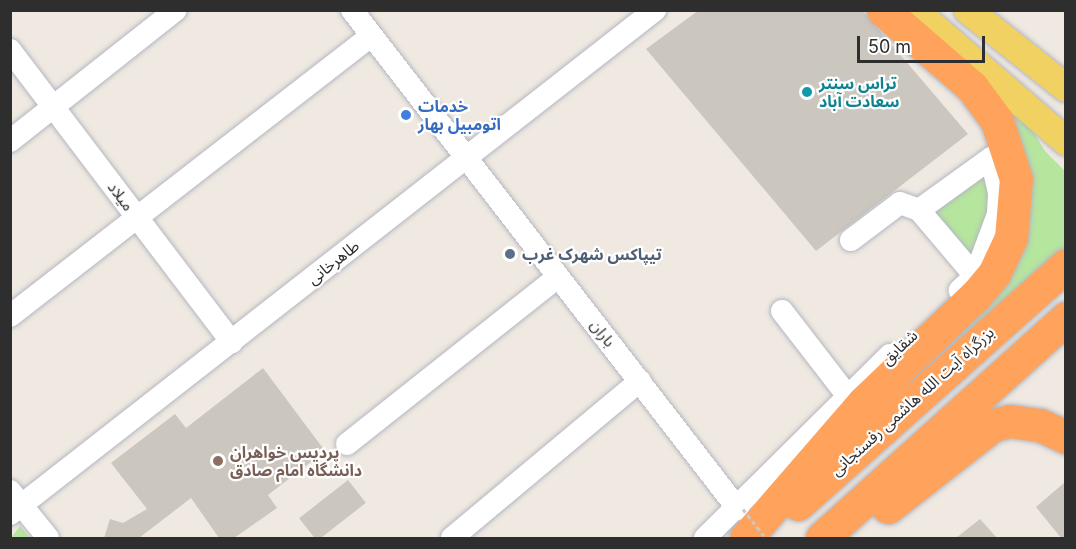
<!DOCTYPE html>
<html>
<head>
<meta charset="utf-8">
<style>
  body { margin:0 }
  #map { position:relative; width:1076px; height:549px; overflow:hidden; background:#efe9e1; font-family:Inter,"Noto Sans Arabic",sans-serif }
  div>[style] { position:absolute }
  .green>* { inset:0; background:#b6e59e }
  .building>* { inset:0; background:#cbc7bf; transform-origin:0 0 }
  .roads { filter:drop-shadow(0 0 2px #b4b7c1) drop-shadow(0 0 2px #b4b7c1) }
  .minor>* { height:22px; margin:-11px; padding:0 11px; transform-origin:11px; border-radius:11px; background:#fff }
  .major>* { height:28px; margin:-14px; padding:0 14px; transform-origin:14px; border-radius:14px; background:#f2d163 }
  .highway>* { height:33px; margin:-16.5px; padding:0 16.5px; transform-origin:16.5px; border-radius:16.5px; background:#ffa35c }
  .path-bridge>* { height:3px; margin-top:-1.5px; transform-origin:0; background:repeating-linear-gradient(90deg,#c9c9c9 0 4.5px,transparent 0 7.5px) }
  .dots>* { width:16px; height:16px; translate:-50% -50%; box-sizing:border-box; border:3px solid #fff; border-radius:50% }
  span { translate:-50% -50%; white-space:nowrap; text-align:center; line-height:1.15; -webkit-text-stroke:4.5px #fff; paint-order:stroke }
  .culture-label { font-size:16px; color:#0d838f; font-weight:700 }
  .left { translate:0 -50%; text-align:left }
  .shop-label { font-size:16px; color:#366cbe; font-weight:700 }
  .street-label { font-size:16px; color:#2e2e2e }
  .service-label { font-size:16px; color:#4e5e75; font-weight:700 }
  .education-label { font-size:16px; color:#785e54; font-weight:700 }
  .frame { position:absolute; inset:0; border:12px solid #2e2e2e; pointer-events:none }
  .scale { position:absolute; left:857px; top:36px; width:128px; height:27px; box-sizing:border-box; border:3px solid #2e2e2e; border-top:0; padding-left:8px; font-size:18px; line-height:21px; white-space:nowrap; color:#2e2e2e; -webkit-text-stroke:4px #fff; paint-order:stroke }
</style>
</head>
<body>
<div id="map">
  <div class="green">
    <div style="clip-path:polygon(928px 40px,1029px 125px,1045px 151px,1065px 171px,1065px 252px,852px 440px,919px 356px,1021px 180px)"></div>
    <div style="clip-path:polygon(978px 172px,992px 187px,992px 205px,970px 257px,937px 219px,934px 206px)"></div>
    <div style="clip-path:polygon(20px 526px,30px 538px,11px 538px)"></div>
  </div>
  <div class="building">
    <div style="clip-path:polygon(699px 10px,862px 10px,968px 134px,816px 251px,646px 49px)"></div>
    <div style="clip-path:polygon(263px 368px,325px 451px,268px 495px,277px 508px,234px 538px,219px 538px,191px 498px,139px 538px,104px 538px,110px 519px,123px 523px,147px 509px,111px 463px,175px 414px,186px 428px)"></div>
    <div style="left:348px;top:480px;width:29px;height:62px;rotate:52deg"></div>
    <div style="clip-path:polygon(1065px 482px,1065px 538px,1061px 538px,1036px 507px)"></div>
    <div style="clip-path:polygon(980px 519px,997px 538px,956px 538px)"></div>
  </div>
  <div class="roads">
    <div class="minor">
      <div style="left:352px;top:10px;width:631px;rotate:52.28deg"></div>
      <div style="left:10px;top:50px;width:367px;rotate:52.8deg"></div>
      <div style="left:10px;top:141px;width:211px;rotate:-38.3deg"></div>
      <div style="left:919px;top:210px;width:89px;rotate:-35.8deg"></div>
      <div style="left:991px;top:158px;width:37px;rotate:77deg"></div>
      <div style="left:999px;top:194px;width:20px;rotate:93deg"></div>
      <div style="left:998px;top:214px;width:66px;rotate:110.4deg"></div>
      <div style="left:975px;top:276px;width:21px;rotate:137deg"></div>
      <div style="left:919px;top:210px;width:87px;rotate:49.7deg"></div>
      <div style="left:851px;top:240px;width:61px;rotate:-37.1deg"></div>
      <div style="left:900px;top:203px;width:20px;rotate:20deg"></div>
      <div style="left:782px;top:311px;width:106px;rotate:52.3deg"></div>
      <div style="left:10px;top:316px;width:457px;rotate:-37.8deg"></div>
      <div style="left:347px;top:444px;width:269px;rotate:-38.4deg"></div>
      <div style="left:10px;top:491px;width:60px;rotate:51deg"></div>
      <div style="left:10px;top:514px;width:819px;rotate:-38deg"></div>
      <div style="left:452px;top:538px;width:245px;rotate:-39.9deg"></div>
      <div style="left:705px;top:538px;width:260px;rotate:-44.7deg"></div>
    </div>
    <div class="major">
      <div style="left:914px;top:10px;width:201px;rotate:40.8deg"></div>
      <div style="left:968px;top:10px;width:125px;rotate:38.5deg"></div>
    </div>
    <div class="highway">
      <div style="left:798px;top:504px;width:359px;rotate:-41.7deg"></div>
      <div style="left:888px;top:507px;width:133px;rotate:-38deg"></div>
      <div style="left:993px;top:425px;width:17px;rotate:-13deg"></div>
      <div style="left:1010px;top:421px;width:30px;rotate:8deg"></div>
      <div style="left:1040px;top:425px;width:29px;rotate:25deg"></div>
      <div style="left:746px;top:538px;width:180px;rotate:-49.1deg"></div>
      <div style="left:864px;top:402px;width:156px;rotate:-43.7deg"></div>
      <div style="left:977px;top:294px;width:26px;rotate:-50deg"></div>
      <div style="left:994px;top:274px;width:40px;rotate:-65deg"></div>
      <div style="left:1011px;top:238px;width:59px;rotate:-85.2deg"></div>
      <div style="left:1016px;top:179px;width:61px;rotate:-108.1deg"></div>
      <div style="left:997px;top:121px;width:42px;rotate:-126.3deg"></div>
      <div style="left:972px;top:87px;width:118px;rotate:-139.1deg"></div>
      <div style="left:822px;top:538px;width:329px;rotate:-42deg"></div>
    </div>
  </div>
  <div class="path-bridge">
    <div style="left:743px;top:509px;width:37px;rotate:52deg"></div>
  </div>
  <div class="dots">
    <div style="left:807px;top:92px;background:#0f9aa8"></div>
    <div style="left:406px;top:115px;background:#3f7fe0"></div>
    <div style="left:510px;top:254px;background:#5c6f8a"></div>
    <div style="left:218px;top:461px;background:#8d6e63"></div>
  </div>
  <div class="culture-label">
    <span class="left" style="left:819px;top:92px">تراس سنتر<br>سعادت آباد</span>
  </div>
  <div class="shop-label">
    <span class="left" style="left:418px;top:115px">خدمات<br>اتومبیل بهار</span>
  </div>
  <div class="street-label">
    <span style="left:121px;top:196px;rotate:53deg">میلاد</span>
    <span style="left:333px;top:262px;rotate:-38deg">طاهرخانی</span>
    <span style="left:603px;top:333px;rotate:52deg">باران</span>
    <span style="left:899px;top:347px;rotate:-43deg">شقایق</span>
    <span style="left:912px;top:401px;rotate:-42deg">بزرگراه آیت الله هاشمی رفسنجانی</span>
  </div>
  <div class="service-label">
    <span class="left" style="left:522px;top:254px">تیپاکس شهرک غرب</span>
  </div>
  <div class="education-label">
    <span class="left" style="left:230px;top:461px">پردیس خواهران<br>دانشگاه امام صادق</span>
  </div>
  <div class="frame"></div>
  <div class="scale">50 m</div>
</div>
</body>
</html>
